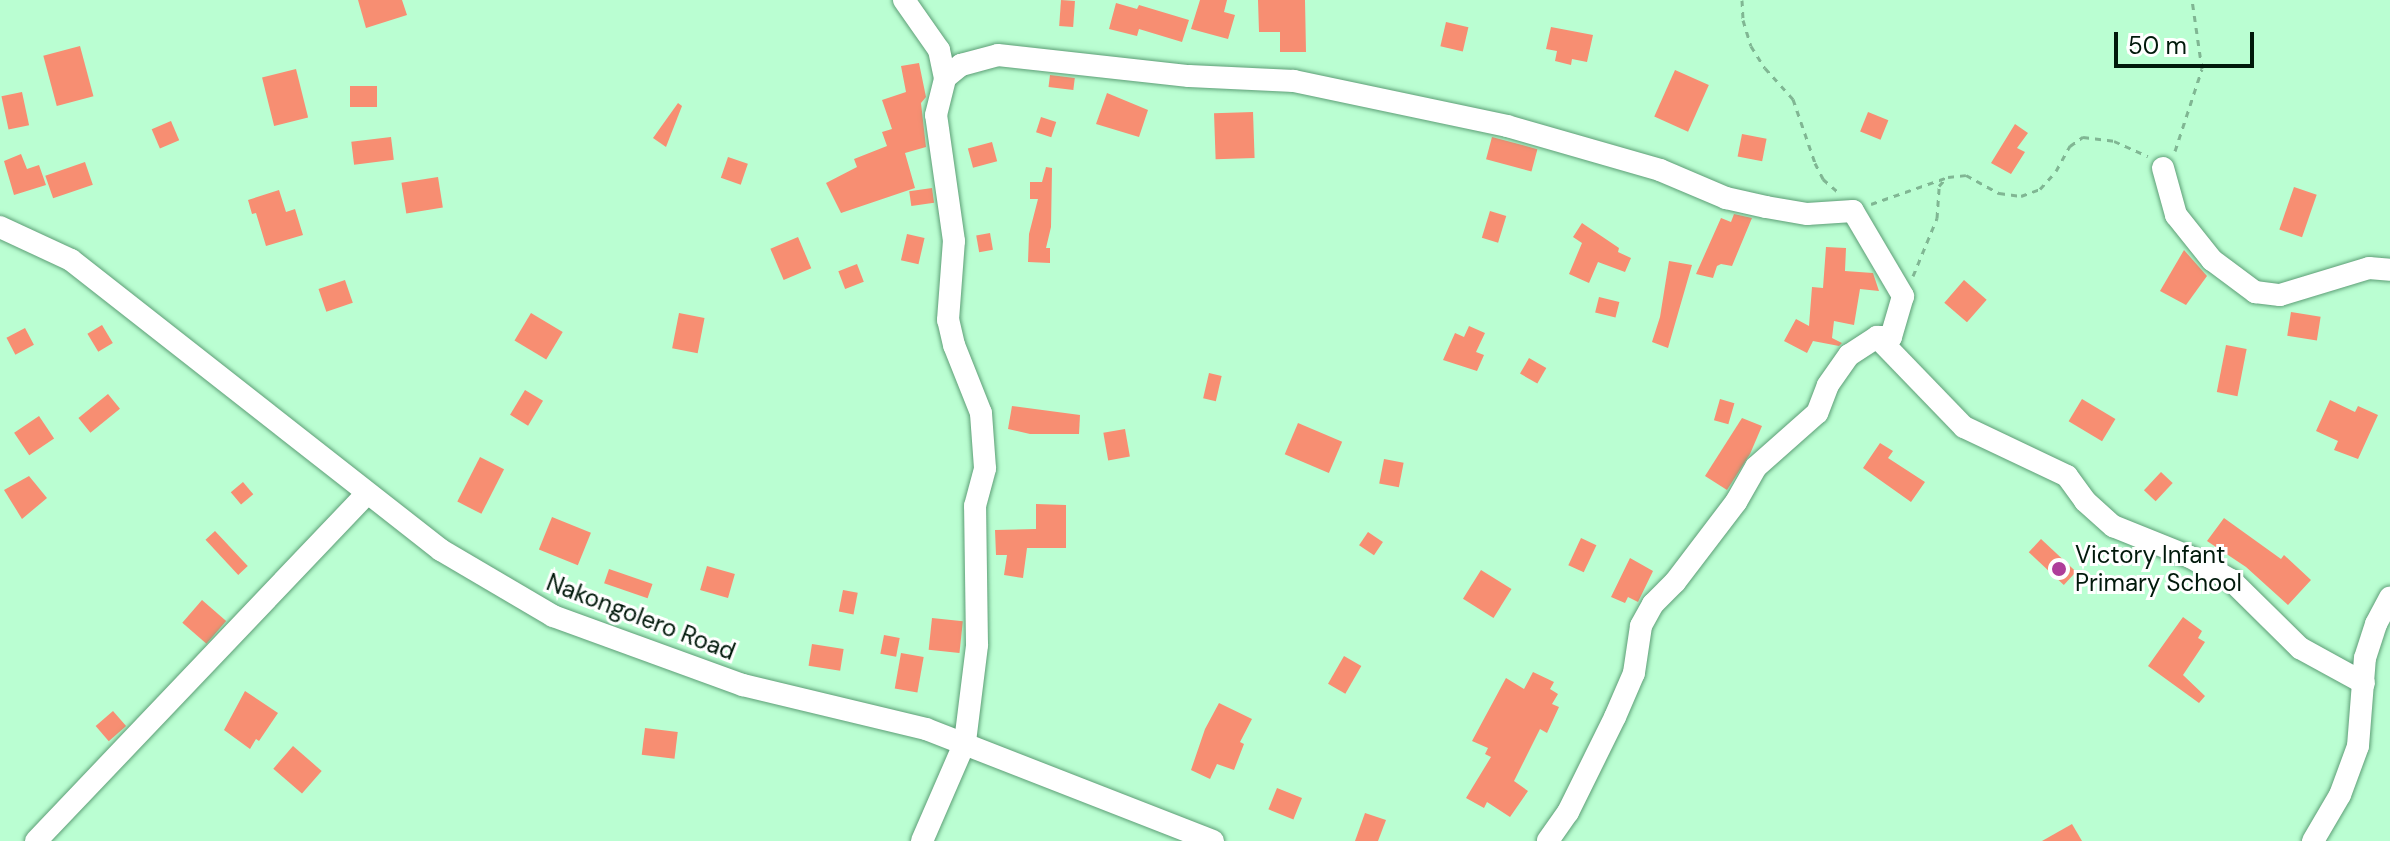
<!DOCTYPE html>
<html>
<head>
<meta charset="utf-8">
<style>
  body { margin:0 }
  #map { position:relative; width:2390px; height:841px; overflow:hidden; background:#bafed2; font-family:"DM Sans",sans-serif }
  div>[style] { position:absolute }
  .building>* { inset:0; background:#f78e72; transform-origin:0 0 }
  .path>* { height:3px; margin-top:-1.5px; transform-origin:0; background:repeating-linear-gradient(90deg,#80b693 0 6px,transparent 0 12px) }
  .roads { filter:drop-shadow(0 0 2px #5d9e76) drop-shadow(0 0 2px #5d9e76) }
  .minor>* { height:22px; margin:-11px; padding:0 11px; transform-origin:11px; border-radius:11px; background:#fff }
  .dots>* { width:22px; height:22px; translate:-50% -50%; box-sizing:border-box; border:4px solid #fff; border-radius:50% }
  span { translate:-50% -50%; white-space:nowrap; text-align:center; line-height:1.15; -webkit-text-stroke:6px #fff; paint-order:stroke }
  .poi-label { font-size:24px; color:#01190b }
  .left { translate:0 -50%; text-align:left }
  .street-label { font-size:24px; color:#01190b }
  .scale { position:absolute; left:2114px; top:32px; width:140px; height:36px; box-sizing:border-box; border:4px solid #01190b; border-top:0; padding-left:10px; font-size:24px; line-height:28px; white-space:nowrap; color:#01190b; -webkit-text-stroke:6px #fff; paint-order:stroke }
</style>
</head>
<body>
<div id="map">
  <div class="building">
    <div style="clip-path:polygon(358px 0,402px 0,407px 15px,366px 28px)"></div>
    <div style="left:1061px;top:0;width:14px;height:26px;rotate:4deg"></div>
    <div style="clip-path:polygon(1200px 0,1227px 0,1224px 12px,1235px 15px,1228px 39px,1191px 29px)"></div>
    <div style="clip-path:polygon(1258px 0,1305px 0,1306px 52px,1280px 52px,1280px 32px,1259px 32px)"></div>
    <div style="clip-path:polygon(1116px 3px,1137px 9px,1139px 5px,1189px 20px,1182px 42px,1139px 29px,1137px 36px,1109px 29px)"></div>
    <div style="left:1446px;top:22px;width:23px;height:25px;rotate:13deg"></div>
    <div style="clip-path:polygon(1551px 27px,1593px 35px,1587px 62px,1572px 59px,1571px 65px,1555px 61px,1557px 51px,1546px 49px)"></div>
    <div style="left:80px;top:46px;width:52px;height:38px;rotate:75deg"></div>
    <div style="clip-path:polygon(919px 63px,926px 97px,921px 103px,926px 147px,905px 153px,915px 188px,841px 213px,826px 183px,857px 167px,854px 159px,887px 146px,882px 132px,892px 129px,882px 100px,906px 92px,901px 66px)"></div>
    <div style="left:296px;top:69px;width:50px;height:35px;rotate:76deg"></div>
    <div style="left:1675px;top:70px;width:37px;height:51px;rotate:24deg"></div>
    <div style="left:1050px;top:75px;width:25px;height:12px;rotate:7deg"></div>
    <div style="left:350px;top:86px;width:27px;height:21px"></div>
    <div style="left:22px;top:92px;width:34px;height:21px;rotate:78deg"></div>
    <div style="clip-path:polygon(1107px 93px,1148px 110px,1139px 137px,1096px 124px)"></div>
    <div style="clip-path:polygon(678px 103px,682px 106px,666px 147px,653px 138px)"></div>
    <div style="left:1253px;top:112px;width:46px;height:39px;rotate:88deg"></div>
    <div style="left:1868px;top:112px;width:22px;height:21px;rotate:22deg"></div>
    <div style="left:1041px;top:117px;width:16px;height:16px;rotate:18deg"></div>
    <div style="left:171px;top:121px;width:21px;height:21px;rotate:67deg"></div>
    <div style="clip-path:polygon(2015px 124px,2028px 133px,2017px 148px,2025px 152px,2011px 174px,1991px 163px)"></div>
    <div style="left:1742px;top:134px;width:25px;height:23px;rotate:11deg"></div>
    <div style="left:391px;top:137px;width:23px;height:40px;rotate:83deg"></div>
    <div style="left:1492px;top:137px;width:47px;height:23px;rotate:15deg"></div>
    <div style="left:992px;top:142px;width:20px;height:25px;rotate:75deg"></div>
    <div style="clip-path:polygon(21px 154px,27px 169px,39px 165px,46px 185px,14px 195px,4px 161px)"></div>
    <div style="left:728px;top:157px;width:21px;height:22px;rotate:19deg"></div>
    <div style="left:85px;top:162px;width:24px;height:42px;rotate:71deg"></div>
    <div style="clip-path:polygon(1046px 167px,1052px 168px,1051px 227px,1046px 248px,1050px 248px,1050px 263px,1028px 262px,1029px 234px,1038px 199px,1030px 199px,1030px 182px,1042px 182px)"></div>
    <div style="left:438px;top:177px;width:31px;height:37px;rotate:81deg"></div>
    <div style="left:2294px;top:187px;width:24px;height:45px;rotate:19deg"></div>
    <div style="left:932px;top:188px;width:15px;height:23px;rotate:82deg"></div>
    <div style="clip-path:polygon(279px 190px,286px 212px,295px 209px,303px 235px,266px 246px,256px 213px,252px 214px,248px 200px)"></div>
    <div style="left:1490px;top:211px;width:17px;height:28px;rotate:17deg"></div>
    <div style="clip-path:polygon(1734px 214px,1752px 218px,1732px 266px,1721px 264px,1717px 266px,1713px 278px,1696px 274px,1721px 218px,1731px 222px)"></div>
    <div style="clip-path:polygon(1582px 223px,1619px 248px,1618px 252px,1631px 258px,1625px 272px,1598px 262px,1589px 283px,1569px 274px,1582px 243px,1573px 237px)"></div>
    <div style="left:990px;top:233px;width:17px;height:14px;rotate:80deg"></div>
    <div style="left:907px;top:234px;width:18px;height:27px;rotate:13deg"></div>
    <div style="left:798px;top:237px;width:34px;height:30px;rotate:67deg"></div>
    <div style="clip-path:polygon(1826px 247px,1846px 248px,1845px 271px,1873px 273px,1879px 291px,1860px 289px,1854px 325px,1834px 321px,1832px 338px,1842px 343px,1839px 346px,1813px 341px,1807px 353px,1784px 341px,1796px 319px,1809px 326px,1812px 287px,1823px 288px)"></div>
    <div style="clip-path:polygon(2184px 250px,2207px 276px,2186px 305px,2160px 291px)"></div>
    <div style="clip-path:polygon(1669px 261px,1692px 265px,1668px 348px,1652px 342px,1660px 317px)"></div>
    <div style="left:857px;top:264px;width:19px;height:20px;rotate:69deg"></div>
    <div style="left:345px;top:280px;width:24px;height:28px;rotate:71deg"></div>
    <div style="left:1964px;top:280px;width:30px;height:30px;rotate:41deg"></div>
    <div style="left:1599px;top:297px;width:21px;height:16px;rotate:14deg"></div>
    <div style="left:2291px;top:312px;width:30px;height:24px;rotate:9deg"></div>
    <div style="left:531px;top:313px;width:37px;height:32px;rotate:31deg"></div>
    <div style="left:679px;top:313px;width:26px;height:36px;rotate:11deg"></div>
    <div style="left:102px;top:325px;width:21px;height:17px;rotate:59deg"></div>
    <div style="clip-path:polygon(1469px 326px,1485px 333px,1476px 352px,1484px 355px,1477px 371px,1443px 360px,1455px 333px,1464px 337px)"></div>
    <div style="left:25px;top:328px;width:19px;height:21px;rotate:62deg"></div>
    <div style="left:2226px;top:345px;width:21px;height:48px;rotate:11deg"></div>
    <div style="left:1529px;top:358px;width:20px;height:18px;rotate:30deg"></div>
    <div style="left:1209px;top:373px;width:13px;height:26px;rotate:13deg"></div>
    <div style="left:525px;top:390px;width:21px;height:29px;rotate:31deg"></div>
    <div style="left:108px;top:394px;width:19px;height:38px;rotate:51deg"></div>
    <div style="left:1720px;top:399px;width:15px;height:22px;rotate:16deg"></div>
    <div style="left:2082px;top:399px;width:39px;height:26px;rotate:31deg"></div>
    <div style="clip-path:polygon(2330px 400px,2355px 412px,2358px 406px,2378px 415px,2358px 459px,2334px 450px,2338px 441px,2316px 431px)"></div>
    <div style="clip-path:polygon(1012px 406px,1080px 415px,1079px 434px,1030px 434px,1008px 429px)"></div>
    <div style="left:39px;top:416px;width:27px;height:30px;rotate:56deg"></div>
    <div style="clip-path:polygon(1742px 418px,1762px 426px,1750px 454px,1727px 490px,1705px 476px)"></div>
    <div style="left:1298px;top:423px;width:48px;height:34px;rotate:23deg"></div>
    <div style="left:1125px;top:429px;width:28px;height:22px;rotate:80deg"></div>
    <div style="clip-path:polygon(1880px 443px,1893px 451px,1888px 458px,1925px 482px,1911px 502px,1863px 468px)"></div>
    <div style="left:480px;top:457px;width:27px;height:50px;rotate:27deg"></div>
    <div style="left:1384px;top:459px;width:20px;height:25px;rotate:11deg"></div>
    <div style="left:2161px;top:472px;width:16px;height:25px;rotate:43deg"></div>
    <div style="clip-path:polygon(29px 476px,47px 498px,22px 519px,4px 490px)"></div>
    <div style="left:243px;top:482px;width:16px;height:16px;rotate:50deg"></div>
    <div style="clip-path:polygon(1036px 504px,1066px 505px,1066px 548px,1027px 548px,1023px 578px,1004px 575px,1007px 555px,996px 555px,995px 530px,1036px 529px)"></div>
    <div style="left:552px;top:517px;width:42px;height:35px;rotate:22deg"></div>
    <div style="clip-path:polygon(2224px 518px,2281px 559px,2284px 555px,2311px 580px,2288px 605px,2246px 567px,2207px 541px)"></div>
    <div style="left:215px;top:531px;width:48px;height:13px;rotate:47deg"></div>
    <div style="left:1368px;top:532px;width:18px;height:16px;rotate:34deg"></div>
    <div style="left:1581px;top:538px;width:17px;height:30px;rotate:25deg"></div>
    <div style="left:2041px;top:539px;width:48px;height:18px;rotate:43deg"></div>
    <div style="clip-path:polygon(1630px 558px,1653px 571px,1638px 602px,1628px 597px,1625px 603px,1611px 597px)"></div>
    <div style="left:707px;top:566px;width:29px;height:25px;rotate:16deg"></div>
    <div style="left:609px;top:569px;width:46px;height:15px;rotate:19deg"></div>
    <div style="left:1481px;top:570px;width:36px;height:34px;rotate:32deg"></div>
    <div style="left:843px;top:590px;width:15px;height:22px;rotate:11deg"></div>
    <div style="left:202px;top:600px;width:32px;height:30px;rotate:41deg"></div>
    <div style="clip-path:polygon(2183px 617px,2202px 631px,2198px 638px,2205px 642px,2183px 675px,2205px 696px,2199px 703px,2148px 666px)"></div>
    <div style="left:932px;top:618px;width:31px;height:32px;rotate:6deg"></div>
    <div style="left:884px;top:635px;width:16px;height:19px;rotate:11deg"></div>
    <div style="left:812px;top:644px;width:32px;height:22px;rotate:9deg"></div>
    <div style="left:901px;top:653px;width:23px;height:36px;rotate:10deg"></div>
    <div style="left:1344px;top:656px;width:20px;height:32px;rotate:30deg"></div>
    <div style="clip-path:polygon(1533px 672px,1554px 682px,1550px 689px,1558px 694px,1552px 704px,1559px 707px,1547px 733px,1540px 729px,1514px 781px,1528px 791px,1510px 817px,1487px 802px,1484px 808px,1466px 798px,1491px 757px,1485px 754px,1488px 748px,1472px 741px,1506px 678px,1524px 689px)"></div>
    <div style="clip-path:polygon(245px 691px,278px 713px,259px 741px,256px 739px,250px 749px,224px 730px)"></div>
    <div style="clip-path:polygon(1219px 703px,1252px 719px,1240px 742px,1244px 744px,1234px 770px,1217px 764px,1210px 779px,1191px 770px,1205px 729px)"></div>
    <div style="left:113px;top:711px;width:20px;height:23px;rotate:49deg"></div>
    <div style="left:645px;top:728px;width:33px;height:27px;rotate:7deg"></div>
    <div style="left:293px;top:746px;width:38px;height:30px;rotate:41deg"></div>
    <div style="left:1277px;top:788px;width:27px;height:23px;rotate:22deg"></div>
    <div style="clip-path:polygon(1365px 813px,1386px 820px,1378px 841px,1355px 841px)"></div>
    <div style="clip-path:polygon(2072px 824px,2082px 841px,2042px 841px)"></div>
  </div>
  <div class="path">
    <div style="left:1742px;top:0;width:20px;rotate:87deg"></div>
    <div style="left:1743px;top:20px;width:27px;rotate:73deg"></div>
    <div style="left:1751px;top:46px;width:26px;rotate:58deg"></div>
    <div style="left:1765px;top:68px;width:42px;rotate:47.9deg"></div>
    <div style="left:1793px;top:99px;width:68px;rotate:71deg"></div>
    <div style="left:1815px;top:163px;width:18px;rotate:63deg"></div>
    <div style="left:1823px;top:179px;width:20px;rotate:41deg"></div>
    <div style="left:2175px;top:151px;width:86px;rotate:-71.8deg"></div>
    <div style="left:2202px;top:69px;width:70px;rotate:-98.2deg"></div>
    <div style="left:1871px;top:204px;width:82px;rotate:-19.3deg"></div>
    <div style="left:1948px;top:177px;width:18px;rotate:-6deg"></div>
    <div style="left:1966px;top:175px;width:38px;rotate:29deg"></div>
    <div style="left:1999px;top:193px;width:22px;rotate:8deg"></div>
    <div style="left:2021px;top:196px;width:20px;rotate:-20deg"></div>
    <div style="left:2040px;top:189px;width:24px;rotate:-48deg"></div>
    <div style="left:2056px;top:171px;width:29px;rotate:-61deg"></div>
    <div style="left:2070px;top:146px;width:16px;rotate:-35deg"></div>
    <div style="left:2083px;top:137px;width:31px;rotate:7deg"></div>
    <div style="left:2114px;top:141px;width:37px;rotate:24deg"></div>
    <div style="left:1913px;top:276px;width:63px;rotate:-67.5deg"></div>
    <div style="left:1937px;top:218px;width:32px;rotate:-86deg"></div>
    <div style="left:1939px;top:186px;width:9px;rotate:-49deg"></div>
  </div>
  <div class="roads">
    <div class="minor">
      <div style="left:904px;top:0;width:61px;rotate:55deg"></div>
      <div style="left:939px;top:50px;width:29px;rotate:78deg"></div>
      <div style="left:2163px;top:168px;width:49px;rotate:74.5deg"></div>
      <div style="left:2176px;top:215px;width:58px;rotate:51.3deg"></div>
      <div style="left:2212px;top:260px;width:54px;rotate:36.7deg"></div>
      <div style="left:2255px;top:292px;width:25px;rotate:7deg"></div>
      <div style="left:2280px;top:295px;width:93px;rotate:-16.9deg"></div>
      <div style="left:2369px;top:268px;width:21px;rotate:5deg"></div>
      <div style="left:0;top:227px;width:78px;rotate:24.9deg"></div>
      <div style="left:71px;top:260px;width:470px;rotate:38.1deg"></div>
      <div style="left:441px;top:550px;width:130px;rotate:30.5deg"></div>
      <div style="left:553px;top:616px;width:202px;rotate:20deg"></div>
      <div style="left:743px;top:685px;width:188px;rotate:13.5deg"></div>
      <div style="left:926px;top:729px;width:308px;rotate:21.3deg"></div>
      <div style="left:1877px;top:337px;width:125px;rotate:46deg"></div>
      <div style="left:1964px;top:427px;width:114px;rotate:25.4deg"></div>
      <div style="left:2067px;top:476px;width:31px;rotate:54deg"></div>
      <div style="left:2085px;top:501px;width:38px;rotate:42deg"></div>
      <div style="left:2113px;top:526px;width:83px;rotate:21.9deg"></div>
      <div style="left:2190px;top:557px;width:47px;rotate:29.3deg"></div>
      <div style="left:2231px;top:580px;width:97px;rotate:44.6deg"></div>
      <div style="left:2300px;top:648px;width:73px;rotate:28.7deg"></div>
      <div style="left:36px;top:841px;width:480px;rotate:-46.4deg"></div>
      <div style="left:922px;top:841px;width:108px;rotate:-66.5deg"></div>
      <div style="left:965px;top:742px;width:98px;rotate:-82.9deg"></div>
      <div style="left:977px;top:645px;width:139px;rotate:-90.8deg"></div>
      <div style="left:975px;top:506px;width:39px;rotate:-75deg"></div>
      <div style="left:985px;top:468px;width:55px;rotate:-94.2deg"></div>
      <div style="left:981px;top:413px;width:73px;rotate:-111.7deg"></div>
      <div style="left:954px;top:345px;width:26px;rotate:-103deg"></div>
      <div style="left:948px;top:320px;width:79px;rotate:-85.7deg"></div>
      <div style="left:954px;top:241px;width:127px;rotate:-98.1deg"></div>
      <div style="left:936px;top:115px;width:38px;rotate:-76deg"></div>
      <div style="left:945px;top:78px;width:21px;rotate:-39deg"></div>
      <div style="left:961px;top:65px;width:38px;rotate:-15deg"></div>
      <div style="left:998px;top:55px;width:192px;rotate:6.3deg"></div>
      <div style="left:1189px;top:76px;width:105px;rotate:2.7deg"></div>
      <div style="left:1294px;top:81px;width:218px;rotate:11.9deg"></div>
      <div style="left:1507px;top:126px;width:159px;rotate:16deg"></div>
      <div style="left:1660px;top:170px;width:72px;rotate:23deg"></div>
      <div style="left:1726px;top:198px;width:41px;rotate:12.7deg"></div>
      <div style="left:1766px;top:207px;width:42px;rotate:9.7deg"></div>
      <div style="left:1807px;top:214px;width:46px;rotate:-3.7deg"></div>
      <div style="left:1853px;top:211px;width:99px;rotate:59.5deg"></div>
      <div style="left:1903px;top:296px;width:43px;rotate:106.3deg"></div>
      <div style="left:1891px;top:337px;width:14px;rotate:180deg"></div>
      <div style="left:1877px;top:337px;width:33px;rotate:147deg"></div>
      <div style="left:1849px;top:355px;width:37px;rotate:125deg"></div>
      <div style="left:1828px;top:385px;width:30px;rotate:111deg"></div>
      <div style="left:1817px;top:413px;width:81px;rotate:138.5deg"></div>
      <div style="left:1756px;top:467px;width:40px;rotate:119.7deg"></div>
      <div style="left:1736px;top:502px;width:101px;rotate:127.3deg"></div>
      <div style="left:1675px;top:582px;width:31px;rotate:135deg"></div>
      <div style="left:1653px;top:604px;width:25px;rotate:119deg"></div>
      <div style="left:1641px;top:626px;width:48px;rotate:98.5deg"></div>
      <div style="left:1634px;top:673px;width:48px;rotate:113.4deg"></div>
      <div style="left:1615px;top:717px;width:106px;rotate:116.3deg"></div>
      <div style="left:1568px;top:812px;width:35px;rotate:125deg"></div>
      <div style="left:2313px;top:841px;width:53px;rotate:-59.6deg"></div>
      <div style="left:2340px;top:795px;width:52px;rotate:-69.8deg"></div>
      <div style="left:2358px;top:746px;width:88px;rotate:-85.5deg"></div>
      <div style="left:2365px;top:658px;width:36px;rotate:-72deg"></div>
      <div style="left:2376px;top:624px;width:30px;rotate:-62deg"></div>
    </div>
  </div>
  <div class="dots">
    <div style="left:2059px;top:569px;background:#af3e9a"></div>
  </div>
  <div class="poi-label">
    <span class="left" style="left:2075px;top:569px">Victory Infant<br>Primary School</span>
  </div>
  <div class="street-label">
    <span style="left:641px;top:617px;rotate:21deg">Nakongolero Road</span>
  </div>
  <div class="scale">50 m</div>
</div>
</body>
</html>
